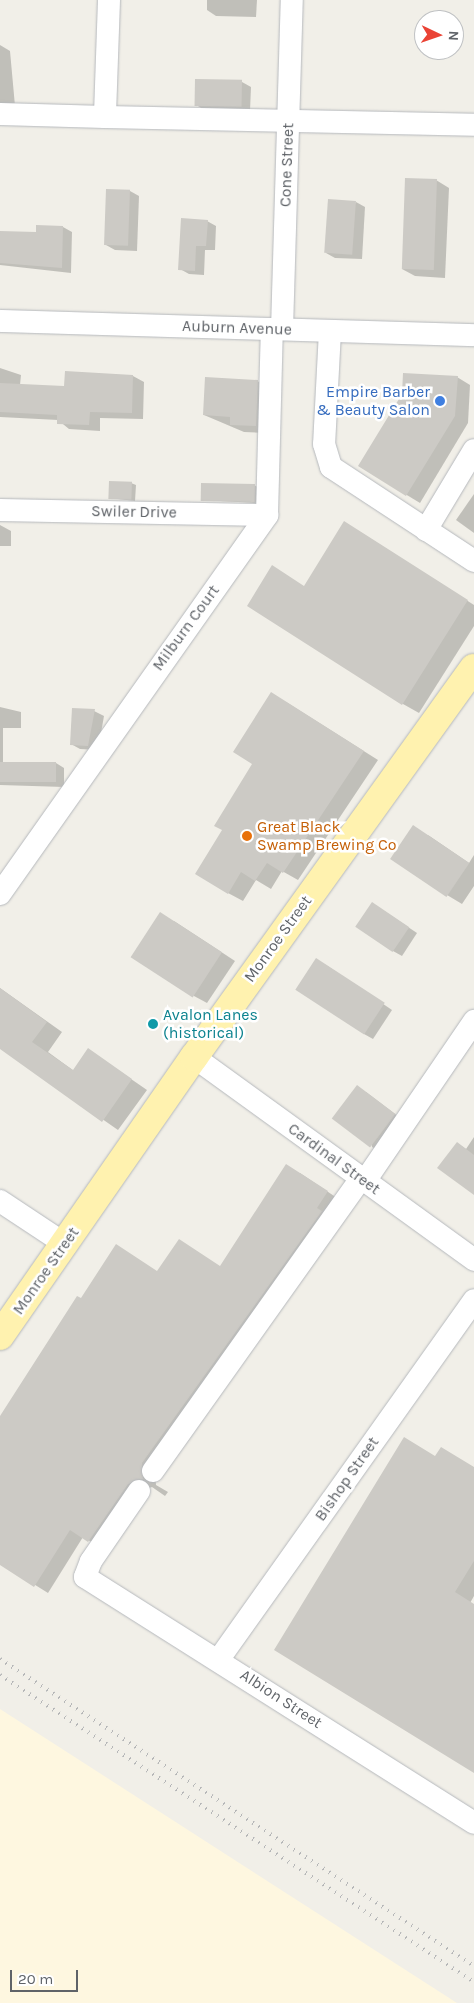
<!DOCTYPE html>
<html>
<head>
<meta charset="utf-8">
<style>
  body { margin:0 }
  #map { position:relative; width:474px; height:2003px; overflow:hidden; background:#f1efe8; font-family:Karla,sans-serif }
  div>[style] { position:absolute }
  .commercial>* { inset:0; background:#fef7e0 }
  .shadow>* { inset:0; background:#0003 }
  .building>* { inset:0; background:#cccac5; transform-origin:0 0 }
  .roads { filter:drop-shadow(0 0 1px #b5b8bc) drop-shadow(0 0 1px #b5b8bc) }
  .minor>* { height:22px; margin:-11px; padding:0 11px; transform-origin:11px; border-radius:11px; background:#fff }
  .major>* { height:28px; margin:-14px; padding:0 14px; transform-origin:14px; border-radius:14px; background:#fff2af }
  .rail>* { height:4px; margin-top:-2px; transform-origin:0; background:repeating-linear-gradient(90deg,#b6b7b8 0 1px,transparent 0 7px) }
  .dots>* { width:14px; height:14px; translate:-50% -50%; box-sizing:border-box; border:2px solid #fff; border-radius:50% }
  span { translate:-50% -50%; white-space:nowrap; text-align:center; line-height:1.15; -webkit-text-stroke:5px #fff; paint-order:stroke }
  .street-label { font-size:16px; color:#5f6368 }
  .shop-label { font-size:16px; color:#366cbe }
  .right { translate:-100% -50%; text-align:right }
  .food-label { font-size:16px; color:#c56008 }
  .left { translate:0 -50%; text-align:left }
  .culture-label { font-size:16px; color:#0d838f }
  .north { position:absolute; left:414px; top:10px; width:50px; height:50px; box-sizing:border-box; background:#fff; border:1px solid #bfc1c3; border-radius:50%; rotate:93deg; font-size:14px; font-weight:700; line-height:20px; text-align:center; color:#5f6368 }
  .north::after { content:''; display:block; margin:auto; width:18px; height:22px; background:#ea4335; clip-path:polygon(50% 0,100% 100%,50% 72%,0 100%) }
  .scale { position:absolute; left:10px; top:1970px; width:68px; height:22px; box-sizing:border-box; border:2px solid #5f6368; border-top:0; padding-left:6px; font-size:15px; line-height:18px; white-space:nowrap; color:#5f6368; -webkit-text-stroke:4px #fff; paint-order:stroke }
</style>
</head>
<body>
<div id="map">
  <div class="commercial">
    <div style="clip-path:polygon(0 1709px,457px 2003px,0 2003px)"></div>
  </div>
  <div class="shadow">
    <div style="clip-path:polygon(207px 0,257px 0,256px 17px,216px 16px,207px 10px)"></div>
    <div style="clip-path:polygon(0 45px,10px 51px,15px 106px,0 106px)"></div>
    <div style="clip-path:polygon(242px 82px,251px 87px,250px 111px,205px 110px,196px 105px)"></div>
    <div style="clip-path:polygon(436px 180px,449px 188px,445px 278px,415px 276px,402px 269px)"></div>
    <div style="clip-path:polygon(108px 190px,130px 191px,139px 196px,137px 251px,115px 250px,106px 245px)"></div>
    <div style="clip-path:polygon(356px 202px,365px 207px,362px 259px,335px 258px,326px 253px)"></div>
    <div style="clip-path:polygon(207px 221px,216px 226px,215px 250px,205px 250px,204px 275px,189px 274px,180px 269px)"></div>
    <div style="clip-path:polygon(63px 227px,72px 232px,71px 273px,0 265px,0 232px,37px 234px)"></div>
    <div style="clip-path:polygon(0 368px,21px 375px,20px 385px,66px 387px,66px 373px,133px 376px,144px 382px,143px 419px,100px 418px,100px 431px,69px 429px,58px 420px,0 417px)"></div>
    <div style="clip-path:polygon(457px 377px,470px 385px,468px 423px,420px 503px,359px 466px)"></div>
    <div style="clip-path:polygon(257px 381px,270px 388px,269px 433px,244px 432px,204px 415px)"></div>
    <div style="clip-path:polygon(131px 483px,136px 485px,135px 501px,109px 498px)"></div>
    <div style="clip-path:polygon(254px 485px,259px 488px,258px 503px,202px 500px)"></div>
    <div style="clip-path:polygon(474px 494px,474px 533px,456px 520px)"></div>
    <div style="clip-path:polygon(0 525px,11px 531px,11px 546px,0 546px)"></div>
    <div style="clip-path:polygon(360px 532px,474px 605px,474px 626px,419px 713px,403px 704px,304px 587px)"></div>
    <div style="clip-path:polygon(286px 702px,378px 760px,298px 880px,282px 871px,271px 889px,256px 880px,243px 901px,228px 893px,223px 830px)"></div>
    <div style="clip-path:polygon(0 707px,21px 712px,21px 728px,3px 728px,3px 763px,56px 763px,64px 768px,64px 787px,0 785px)"></div>
    <div style="clip-path:polygon(94px 711px,104px 716px,98px 750px,80px 749px,71px 744px)"></div>
    <div style="clip-path:polygon(428px 835px,469px 863px,474px 855px,474px 886px,462px 904px,447px 895px)"></div>
    <div style="clip-path:polygon(381px 909px,417px 933px,402px 956px,393px 951px)"></div>
    <div style="clip-path:polygon(174px 921px,235px 961px,207px 1003px,194px 996px)"></div>
    <div style="clip-path:polygon(326px 965px,392px 1010px,373px 1039px,364px 1034px)"></div>
    <div style="clip-path:polygon(0 988px,62px 1032px,48px 1052px,74px 1071px,89px 1050px,147px 1090px,118px 1130px,0 1048px)"></div>
    <div style="clip-path:polygon(366px 1092px,403px 1120px,381px 1152px,372px 1147px)"></div>
    <div style="clip-path:polygon(474px 1137px,474px 1194px,457px 1143px,466px 1149px)"></div>
    <div style="clip-path:polygon(300px 1173px,340px 1200px,155px 1471px,156px 1485px,168px 1492px,165px 1496px,152px 1487px,141px 1491px,102px 1548px,83px 1537px,48px 1593px,0 1563px,0 1420px,158px 1272px,221px 1267px)"></div>
    <div style="clip-path:polygon(436px 1457px,474px 1468px,474px 1596px,470px 1603px,474px 1605px,474px 1772px)"></div>
  </div>
  <div class="building">
    <div style="left:195px;top:79px;width:47px;height:27px;rotate:1deg"></div>
    <div style="left:405px;top:178px;width:32px;height:91px;rotate:2deg"></div>
    <div style="left:106px;top:189px;width:24px;height:56px;rotate:2deg"></div>
    <div style="left:328px;top:199px;width:28px;height:54px;rotate:4deg"></div>
    <div style="clip-path:polygon(181px 218px,208px 220px,206px 246px,196px 246px,195px 271px,178px 270px)"></div>
    <div style="clip-path:polygon(36px 225px,63px 226px,62px 268px,0 263px,0 231px,36px 232px)"></div>
    <div style="clip-path:polygon(65px 371px,133px 375px,132px 413px,90px 412px,89px 425px,57px 424px,57px 415px,0 412px,0 383px,64px 386px)"></div>
    <div style="clip-path:polygon(403px 373px,458px 376px,455px 416px,406px 496px,358px 466px,402px 394px)"></div>
    <div style="clip-path:polygon(205px 377px,258px 380px,256px 426px,230px 425px,230px 417px,203px 415px)"></div>
    <div style="left:109px;top:481px;width:23px;height:18px;rotate:2deg"></div>
    <div style="left:201px;top:483px;width:54px;height:18px;rotate:1deg"></div>
    <div style="clip-path:polygon(344px 521px,468px 600px,402px 705px,247px 606px,272px 565px,304px 586px)"></div>
    <div style="clip-path:polygon(271px 692px,364px 751px,283px 873px,267px 863px,255px 881px,241px 872px,228px 894px,195px 874px,222px 830px,214px 826px,252px 764px,233px 752px)"></div>
    <div style="clip-path:polygon(72px 708px,95px 709px,88px 746px,70px 745px)"></div>
    <div style="left:0;top:762px;width:56px;height:20px"></div>
    <div style="left:413px;top:825px;width:68px;height:41px;rotate:34deg"></div>
    <div style="left:372px;top:902px;width:45px;height:30px;rotate:34deg"></div>
    <div style="left:160px;top:912px;width:74px;height:54px;rotate:33deg"></div>
    <div style="left:316px;top:958px;width:82px;height:38px;rotate:33deg"></div>
    <div style="clip-path:polygon(0 988px,47px 1022px,32px 1042px,73px 1070px,88px 1048px,132px 1079px,102px 1122px,0 1049px)"></div>
    <div style="left:357px;top:1085px;width:48px;height:42px;rotate:37deg"></div>
    <div style="clip-path:polygon(457px 1142px,474px 1155px,474px 1195px,437px 1168px)"></div>
    <div style="clip-path:polygon(286px 1164px,328px 1191px,317px 1208px,322px 1211px,142px 1463px,143px 1479px,128px 1484px,88px 1542px,70px 1530px,34px 1587px,0 1565px,0 1416px,77px 1296px,81px 1298px,116px 1244px,157px 1271px,179px 1239px,220px 1266px)"></div>
    <div style="clip-path:polygon(404px 1437px,435px 1456px,441px 1447px,474px 1467px,474px 1561px,455px 1592px,474px 1604px,474px 1773px,274px 1650px)"></div>
  </div>
  <div class="roads">
    <div class="minor">
      <div style="left:109px;top:0;width:117px;rotate:92deg"></div>
      <div style="left:105px;top:117px;width:369px;rotate:1.2deg"></div>
      <div style="left:0;top:114px;width:105px;rotate:1.6deg"></div>
      <div style="left:0;top:321px;width:474px;rotate:1.7deg"></div>
      <div style="left:282px;top:329px;width:329px;rotate:-88.3deg"></div>
      <div style="left:330px;top:331px;width:113px;rotate:93deg"></div>
      <div style="left:324px;top:444px;width:24px;rotate:73deg"></div>
      <div style="left:331px;top:467px;width:171px;rotate:33.3deg"></div>
      <div style="left:0;top:510px;width:267px;rotate:1.1deg"></div>
      <div style="left:426px;top:530px;width:93px;rotate:-59deg"></div>
      <div style="left:0;top:894px;width:464px;rotate:-54.8deg"></div>
      <div style="left:267px;top:515px;width:186px;rotate:-88.5deg"></div>
      <div style="left:194px;top:1057px;width:346px;rotate:35.9deg"></div>
      <div style="left:365px;top:1181px;width:194px;rotate:-55.7deg"></div>
      <div style="left:0;top:1201px;width:78px;rotate:33.5deg"></div>
      <div style="left:153px;top:1471px;width:359px;rotate:-54.6deg"></div>
      <div style="left:139px;top:1491px;width:85px;rotate:124.4deg"></div>
      <div style="left:91px;top:1561px;width:17px;rotate:111deg"></div>
      <div style="left:85px;top:1577px;width:460px;rotate:32.3deg"></div>
      <div style="left:219px;top:1659px;width:440px;rotate:-54.6deg"></div>
    </div>
    <div class="major">
      <div style="left:0;top:1336px;width:340px;rotate:-55.2deg"></div>
      <div style="left:194px;top:1057px;width:479px;rotate:-54.3deg"></div>
    </div>
  </div>
  <div class="rail">
    <div style="left:0;top:1659px;width:565px;rotate:32.93deg"></div>
    <div style="left:0;top:1675px;width:565px;rotate:32.93deg"></div>
  </div>
  <div class="dots">
    <div style="left:440px;top:401px;background:#3f7fe0"></div>
    <div style="left:247px;top:836px;background:#e8710a"></div>
    <div style="left:153px;top:1024px;background:#0f9aa8"></div>
  </div>
  <div class="street-label">
    <span style="left:287px;top:165px;rotate:-88deg">Cone Street</span>
    <span style="left:237px;top:328px;rotate:2deg">Auburn Avenue</span>
    <span style="left:134px;top:512px;rotate:1deg">Swiler Drive</span>
    <span style="left:186px;top:628px;rotate:-54deg">Milburn Court</span>
    <span style="left:278px;top:939px;rotate:-54deg">Monroe Street</span>
    <span style="left:334px;top:1159px;rotate:36deg">Cardinal Street</span>
    <span style="left:46px;top:1271px;rotate:-55deg">Monroe Street</span>
    <span style="left:347px;top:1479px;rotate:-55deg">Bishop Street</span>
    <span style="left:281px;top:1699px;rotate:33deg">Albion Street</span>
  </div>
  <div class="shop-label">
    <span class="right" style="left:430px;top:401px">Empire Barber<br>&amp; Beauty Salon</span>
  </div>
  <div class="food-label">
    <span class="left" style="left:257px;top:836px">Great Black<br>Swamp Brewing Co</span>
  </div>
  <div class="culture-label">
    <span class="left" style="left:163px;top:1024px">Avalon Lanes<br>(historical)</span>
  </div>
  <div class="north">N</div>
  <div class="scale">20 m</div>
</div>
</body>
</html>
